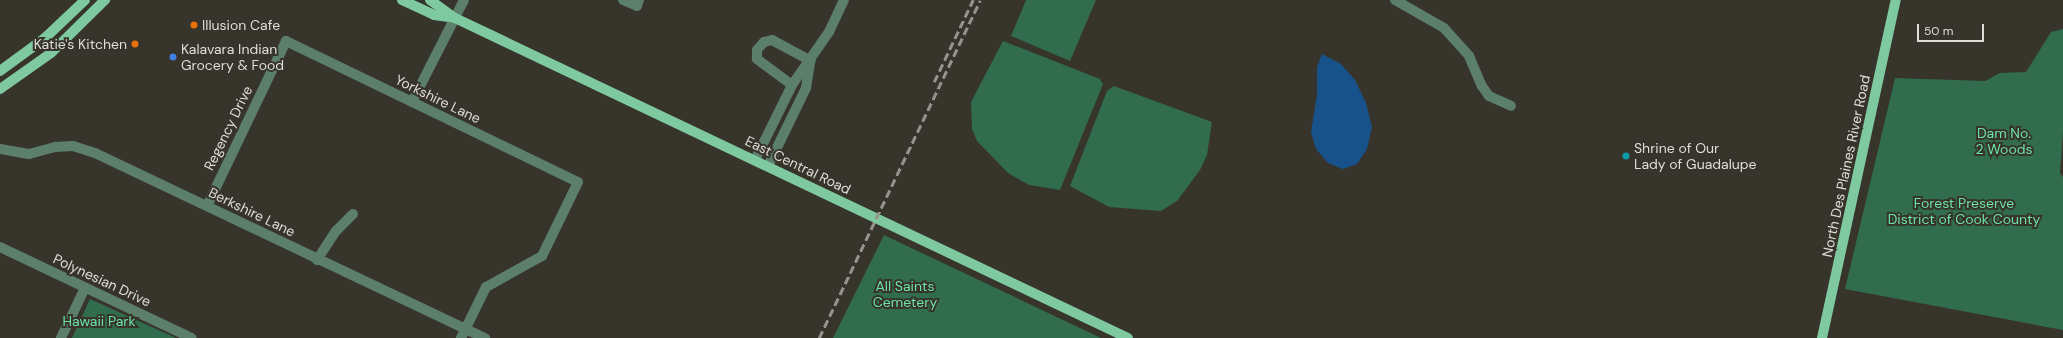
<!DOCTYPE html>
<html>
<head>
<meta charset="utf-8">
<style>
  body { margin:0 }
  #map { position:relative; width:2063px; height:338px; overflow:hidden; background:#37342b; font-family:"DM Sans",sans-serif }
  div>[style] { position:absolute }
  .green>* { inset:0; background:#316c4e }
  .water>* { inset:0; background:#17528b }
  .minor>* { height:10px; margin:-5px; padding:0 5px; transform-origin:5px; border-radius:5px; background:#5c7f6b }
  .major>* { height:10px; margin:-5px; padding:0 5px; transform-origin:5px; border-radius:5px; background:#7fc9a0 }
  .rail>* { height:2.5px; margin-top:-1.25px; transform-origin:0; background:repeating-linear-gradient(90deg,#95938c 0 8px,transparent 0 12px) }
  .dots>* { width:11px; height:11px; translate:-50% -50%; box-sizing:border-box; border:2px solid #37342b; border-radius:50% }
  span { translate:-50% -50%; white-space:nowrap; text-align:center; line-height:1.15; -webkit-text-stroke:4px #37342b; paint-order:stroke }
  .poi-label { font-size:14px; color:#dfddd8 }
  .left { translate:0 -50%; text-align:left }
  .right { translate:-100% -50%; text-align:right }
  .street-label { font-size:14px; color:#dfddd8 }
  .park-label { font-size:14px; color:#6be4a6 }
  .scale { position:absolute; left:1917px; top:24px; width:67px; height:18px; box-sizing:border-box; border:2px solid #dfddd8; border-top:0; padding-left:5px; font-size:12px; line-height:14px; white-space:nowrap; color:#dfddd8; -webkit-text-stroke:3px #37342b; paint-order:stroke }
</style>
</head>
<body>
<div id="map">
  <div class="green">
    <div style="clip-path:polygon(1026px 0,1096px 0,1070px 61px,1011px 36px)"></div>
    <div style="clip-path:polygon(2063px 29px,2063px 132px,2060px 173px,2063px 177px,2063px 330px,1845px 289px,1895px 78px,1985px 81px,2000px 73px,2026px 72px,2051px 32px)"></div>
    <div style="clip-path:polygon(1003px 41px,1100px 79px,1103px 84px,1060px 190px,1029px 185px,1008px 173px,977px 141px,972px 129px,971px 102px)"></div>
    <div style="clip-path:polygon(1114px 86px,1212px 122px,1207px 155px,1200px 170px,1177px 201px,1161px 211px,1109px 207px,1070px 186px,1107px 91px)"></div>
    <div style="clip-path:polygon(884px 235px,1101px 338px,833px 338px)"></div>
    <div style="clip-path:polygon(90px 299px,176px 338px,72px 338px)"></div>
  </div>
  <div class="water">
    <div style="clip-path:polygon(1322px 54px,1341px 64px,1355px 80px,1366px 103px,1372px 127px,1367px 149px,1357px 164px,1343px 169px,1328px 163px,1316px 149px,1311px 132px,1317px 95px,1317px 67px)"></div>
  </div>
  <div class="minor">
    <div style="left:623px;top:0;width:15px;rotate:23deg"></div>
    <div style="left:637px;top:6px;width:6px;rotate:-72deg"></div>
    <div style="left:1395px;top:0;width:56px;rotate:29.7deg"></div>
    <div style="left:1444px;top:28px;width:38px;rotate:48deg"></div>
    <div style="left:1469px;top:56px;width:33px;rotate:67deg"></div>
    <div style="left:1482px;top:86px;width:12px;rotate:55deg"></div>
    <div style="left:1489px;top:96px;width:24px;rotate:24deg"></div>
    <div style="left:792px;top:85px;width:44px;rotate:-143.4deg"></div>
    <div style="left:757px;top:59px;width:9px;rotate:-90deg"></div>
    <div style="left:757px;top:50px;width:11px;rotate:-49deg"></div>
    <div style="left:764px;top:42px;width:8px;rotate:-14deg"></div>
    <div style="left:772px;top:40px;width:44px;rotate:28.3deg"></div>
    <div style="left:412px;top:102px;width:114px;rotate:-63deg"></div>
    <div style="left:0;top:149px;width:29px;rotate:10deg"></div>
    <div style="left:29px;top:154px;width:27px;rotate:-15deg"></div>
    <div style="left:55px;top:147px;width:18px;rotate:-3deg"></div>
    <div style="left:73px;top:146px;width:23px;rotate:18deg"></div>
    <div style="left:95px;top:153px;width:432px;rotate:25.4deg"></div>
    <div style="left:755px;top:160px;width:84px;rotate:-63.7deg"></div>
    <div style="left:792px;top:85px;width:65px;rotate:-55.1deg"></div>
    <div style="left:829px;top:32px;width:35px;rotate:-65deg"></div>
    <div style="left:768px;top:166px;width:87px;rotate:-64deg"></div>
    <div style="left:806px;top:88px;width:25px;rotate:-81deg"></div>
    <div style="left:207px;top:206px;width:183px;rotate:-64.4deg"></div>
    <div style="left:286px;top:41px;width:324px;rotate:25.8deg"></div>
    <div style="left:578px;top:182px;width:82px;rotate:115.9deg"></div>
    <div style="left:542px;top:256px;width:64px;rotate:151deg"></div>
    <div style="left:486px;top:287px;width:57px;rotate:116.1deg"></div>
    <div style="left:0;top:247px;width:212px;rotate:25.4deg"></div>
    <div style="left:317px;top:260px;width:35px;rotate:-57deg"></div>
    <div style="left:336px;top:231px;width:24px;rotate:-45deg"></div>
    <div style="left:61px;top:338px;width:55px;rotate:-64.4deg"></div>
  </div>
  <div class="major">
    <div style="left:402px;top:0;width:35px;rotate:25deg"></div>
    <div style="left:434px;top:15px;width:21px;rotate:8deg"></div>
    <div style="left:430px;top:0;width:31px;rotate:36deg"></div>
    <div style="left:455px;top:18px;width:745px;rotate:25.43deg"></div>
    <div style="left:0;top:71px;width:56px;rotate:-36.3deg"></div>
    <div style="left:45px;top:38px;width:55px;rotate:-43.5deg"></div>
    <div style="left:0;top:89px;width:62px;rotate:-35.2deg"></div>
    <div style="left:51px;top:53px;width:76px;rotate:-44.5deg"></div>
    <div style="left:1822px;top:338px;width:346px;rotate:-77.7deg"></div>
  </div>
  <div class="rail">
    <div style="left:934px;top:82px;width:91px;rotate:-64.6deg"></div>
    <div style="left:819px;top:338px;width:374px;rotate:-64.5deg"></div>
  </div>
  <div class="dots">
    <div style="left:194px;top:25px;background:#e8710a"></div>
    <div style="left:135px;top:44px;background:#e8710a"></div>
    <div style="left:173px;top:57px;background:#3f7fe0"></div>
    <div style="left:1626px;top:156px;background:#0f9aa8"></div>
  </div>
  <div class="poi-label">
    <span class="left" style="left:202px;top:25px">Illusion Cafe</span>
    <span class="right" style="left:127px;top:44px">Katie's Kitchen</span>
    <span class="left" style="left:181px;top:57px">Kalavara Indian<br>Grocery &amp; Food</span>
    <span class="left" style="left:1634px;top:156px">Shrine of Our<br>Lady of Guadalupe</span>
  </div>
  <div class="street-label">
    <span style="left:438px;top:99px;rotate:26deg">Yorkshire Lane</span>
    <span style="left:228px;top:128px;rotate:-64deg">Regency Drive</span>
    <span style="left:798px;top:165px;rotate:26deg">East Central Road</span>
    <span style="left:1846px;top:166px;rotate:-78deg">North Des Plaines River Road</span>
    <span style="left:252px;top:212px;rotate:26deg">Berkshire Lane</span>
    <span style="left:102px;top:280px;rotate:25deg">Polynesian Drive</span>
  </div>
  <div class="park-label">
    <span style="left:2004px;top:141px">Dam No.<br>2 Woods</span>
    <span style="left:1964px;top:211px">Forest Preserve<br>District of Cook County</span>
    <span style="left:905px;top:294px">All Saints<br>Cemetery</span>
    <span style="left:99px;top:321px">Hawaii Park</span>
  </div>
  <div class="scale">50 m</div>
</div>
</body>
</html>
